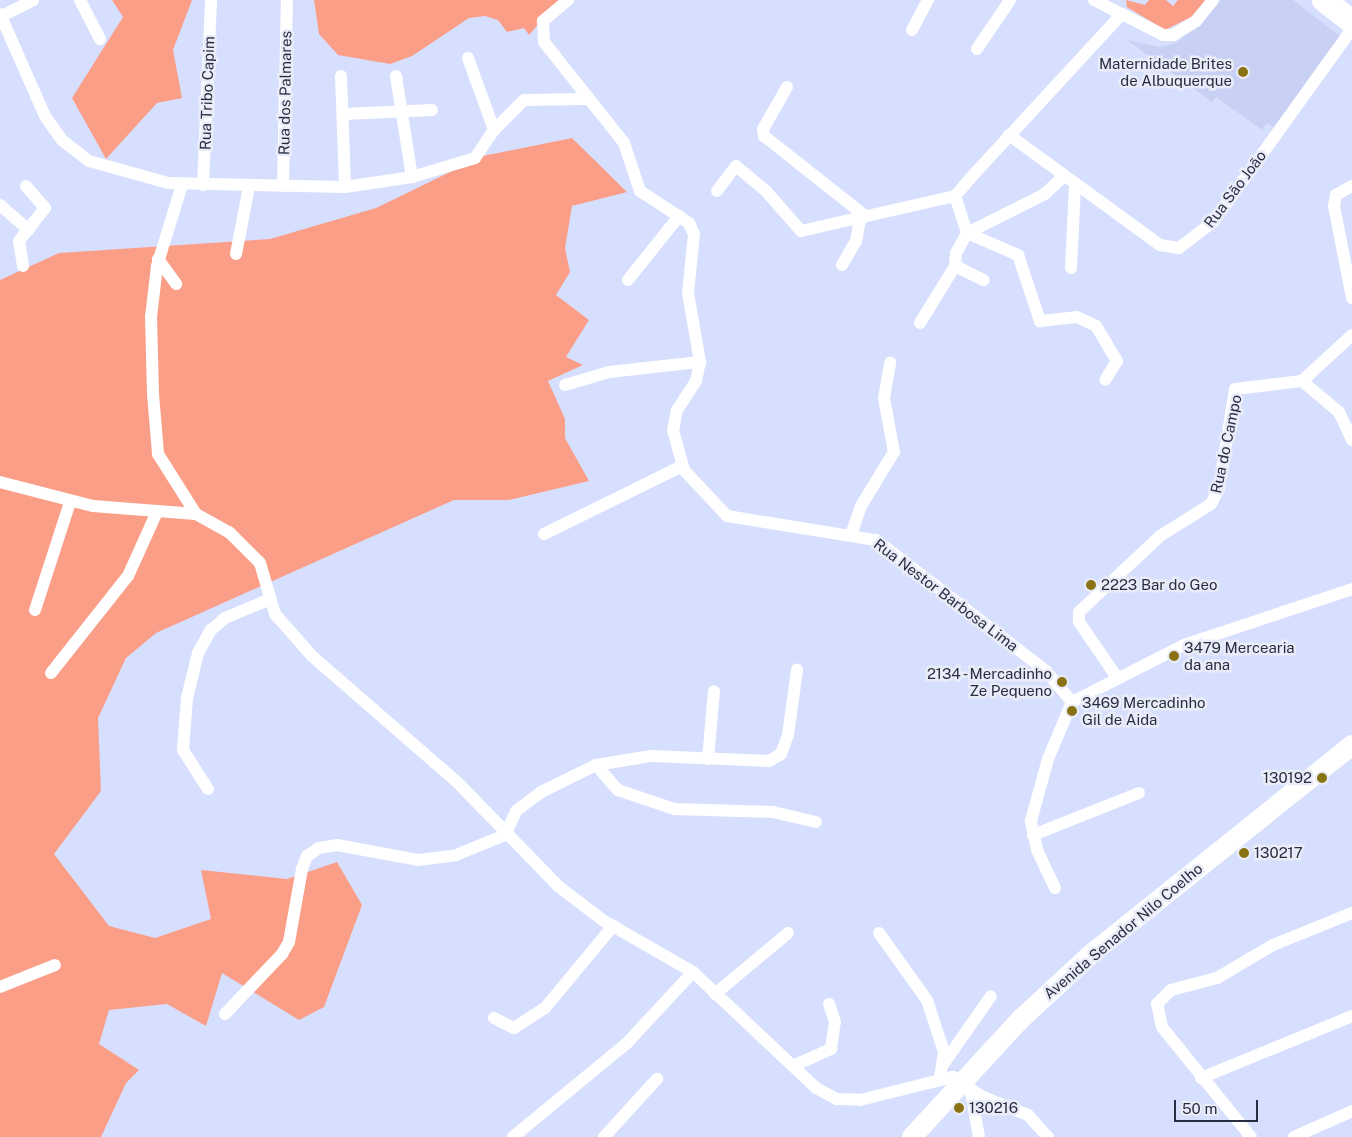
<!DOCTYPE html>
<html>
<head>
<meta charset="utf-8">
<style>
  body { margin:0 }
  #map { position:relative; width:1352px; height:1137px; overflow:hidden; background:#d7dffe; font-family:"Public Sans",sans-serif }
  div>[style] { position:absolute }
  .built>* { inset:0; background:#c8d1f3 }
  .green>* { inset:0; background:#fb9e88 }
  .street>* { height:12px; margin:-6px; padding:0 6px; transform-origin:6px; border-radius:6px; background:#fff }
  .primary>* { height:20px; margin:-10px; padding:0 10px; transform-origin:10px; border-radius:10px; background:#fff }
  .highway>* { height:24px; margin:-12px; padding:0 12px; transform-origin:12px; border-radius:12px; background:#fff }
  .dots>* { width:14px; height:14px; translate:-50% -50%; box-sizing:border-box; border:2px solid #eaedf8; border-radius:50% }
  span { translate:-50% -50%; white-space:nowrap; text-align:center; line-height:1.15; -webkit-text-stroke:5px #eaedf8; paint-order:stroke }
  .poi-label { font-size:15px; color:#292d41 }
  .right { translate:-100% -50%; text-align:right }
  .left { translate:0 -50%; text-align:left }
  .street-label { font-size:15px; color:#292d41 }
  .scale { position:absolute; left:1174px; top:1100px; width:84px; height:22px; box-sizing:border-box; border:2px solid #292d41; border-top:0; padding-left:6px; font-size:15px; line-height:18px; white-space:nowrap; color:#292d41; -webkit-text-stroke:4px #eaedf8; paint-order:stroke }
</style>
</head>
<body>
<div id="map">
  <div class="built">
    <div style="clip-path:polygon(1221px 0,1293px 0,1341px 37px,1274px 128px,1267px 123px,1262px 130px,1216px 97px,1212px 102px,1127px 40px,1159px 47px,1177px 43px)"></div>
  </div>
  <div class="green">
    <div style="clip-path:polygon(112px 0,192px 0,173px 50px,182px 98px,157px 103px,106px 159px,72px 98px,123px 17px)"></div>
    <div style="clip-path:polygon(314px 0,559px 0,529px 35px,524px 28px,507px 32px,498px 20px,485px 16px,469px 18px,412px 56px,390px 64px,338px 55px,319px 34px)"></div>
    <div style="clip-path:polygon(1126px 0,1145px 5px,1149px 0,1166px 0,1173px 6px,1178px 0,1206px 0,1191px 17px,1165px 30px,1127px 7px)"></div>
    <div style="clip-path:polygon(572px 138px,627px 192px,572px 206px,565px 248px,570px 272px,556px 295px,589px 320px,566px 357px,583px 365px,548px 381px,565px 419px,565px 438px,589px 481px,509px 500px,454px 500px,156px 633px,126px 658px,98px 718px,101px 791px,54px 854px,109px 926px,155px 938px,211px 919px,201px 870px,287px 879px,337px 862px,362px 905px,324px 1007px,299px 1020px,222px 973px,206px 1026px,167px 1004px,109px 1010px,99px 1044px,139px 1070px,126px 1083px,101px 1137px,0 1137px,0 280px,59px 253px,270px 239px,376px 208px,483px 156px)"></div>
  </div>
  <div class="street">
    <div style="left:80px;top:0;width:44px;rotate:62.9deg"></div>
    <div style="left:568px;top:0;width:33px;rotate:140deg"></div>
    <div style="left:543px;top:21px;width:21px;rotate:87deg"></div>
    <div style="left:544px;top:42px;width:129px;rotate:51.6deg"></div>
    <div style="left:624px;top:143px;width:51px;rotate:71.6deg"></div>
    <div style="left:640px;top:191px;width:59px;rotate:33.1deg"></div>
    <div style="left:689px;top:223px;width:12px;rotate:66deg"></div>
    <div style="left:694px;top:234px;width:59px;rotate:95.8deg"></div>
    <div style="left:688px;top:293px;width:70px;rotate:80.1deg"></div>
    <div style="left:700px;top:362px;width:19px;rotate:102deg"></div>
    <div style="left:696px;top:381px;width:35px;rotate:123deg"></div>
    <div style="left:677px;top:410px;width:20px;rotate:101deg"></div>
    <div style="left:673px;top:430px;width:41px;rotate:74.6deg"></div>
    <div style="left:684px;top:470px;width:63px;rotate:46.9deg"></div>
    <div style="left:727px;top:516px;width:151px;rotate:9.2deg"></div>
    <div style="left:876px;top:540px;width:215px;rotate:37.6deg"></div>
    <div style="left:1046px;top:671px;width:40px;rotate:50deg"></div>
    <div style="left:1094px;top:0;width:31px;rotate:27deg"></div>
    <div style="left:0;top:14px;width:111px;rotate:66.2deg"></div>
    <div style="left:45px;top:116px;width:29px;rotate:55deg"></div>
    <div style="left:62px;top:140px;width:34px;rotate:38deg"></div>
    <div style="left:89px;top:161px;width:82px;rotate:15.6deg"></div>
    <div style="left:168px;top:183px;width:177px;rotate:1.3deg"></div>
    <div style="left:345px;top:187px;width:68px;rotate:-8.5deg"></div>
    <div style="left:412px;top:177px;width:66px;rotate:-16.8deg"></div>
    <div style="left:475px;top:158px;width:34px;rotate:-56deg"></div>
    <div style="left:494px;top:130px;width:42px;rotate:-45deg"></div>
    <div style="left:524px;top:100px;width:63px;rotate:-0.9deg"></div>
    <div style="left:2px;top:16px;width:35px;rotate:-27deg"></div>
    <div style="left:912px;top:30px;width:34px;rotate:-62deg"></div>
    <div style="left:977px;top:49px;width:59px;rotate:-56deg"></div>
    <div style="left:468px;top:58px;width:77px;rotate:70.1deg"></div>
    <div style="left:341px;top:76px;width:111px;rotate:87.9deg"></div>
    <div style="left:396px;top:76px;width:102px;rotate:81deg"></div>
    <div style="left:787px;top:87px;width:48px;rotate:119.7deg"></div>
    <div style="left:763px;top:129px;width:7px;rotate:82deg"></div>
    <div style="left:764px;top:136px;width:127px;rotate:38.3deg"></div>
    <div style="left:344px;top:114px;width:88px;rotate:-2.6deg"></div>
    <div style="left:1009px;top:135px;width:187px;rotate:36.1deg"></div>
    <div style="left:1160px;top:245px;width:19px;rotate:9deg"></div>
    <div style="left:1179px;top:248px;width:44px;rotate:-37.6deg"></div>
    <div style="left:1214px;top:221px;width:236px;rotate:-54.3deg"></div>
    <div style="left:1064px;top:176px;width:26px;rotate:137deg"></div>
    <div style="left:1045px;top:194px;width:87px;rotate:153.4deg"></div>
    <div style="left:967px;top:233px;width:56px;rotate:23.3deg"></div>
    <div style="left:1018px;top:255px;width:70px;rotate:71.6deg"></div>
    <div style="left:1040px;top:321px;width:37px;rotate:-6deg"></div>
    <div style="left:1077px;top:317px;width:21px;rotate:25deg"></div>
    <div style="left:1096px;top:326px;width:41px;rotate:59deg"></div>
    <div style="left:1117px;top:361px;width:22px;rotate:122deg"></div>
    <div style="left:182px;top:185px;width:85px;rotate:107.2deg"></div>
    <div style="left:157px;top:266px;width:51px;rotate:96.7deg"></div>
    <div style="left:151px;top:317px;width:77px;rotate:88.5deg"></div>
    <div style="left:153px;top:394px;width:60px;rotate:85.2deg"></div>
    <div style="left:158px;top:454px;width:71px;rotate:57.7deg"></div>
    <div style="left:203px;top:185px;width:185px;rotate:-87.5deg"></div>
    <div style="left:283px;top:186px;width:186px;rotate:-88.8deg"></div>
    <div style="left:1352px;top:186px;width:18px;rotate:151deg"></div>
    <div style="left:1336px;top:195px;width:11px;rotate:100deg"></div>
    <div style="left:1334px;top:206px;width:94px;rotate:78.9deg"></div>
    <div style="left:717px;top:191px;width:31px;rotate:-53deg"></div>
    <div style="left:736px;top:166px;width:38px;rotate:40deg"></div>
    <div style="left:765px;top:190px;width:55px;rotate:48.7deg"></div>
    <div style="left:801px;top:231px;width:158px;rotate:-12.8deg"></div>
    <div style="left:0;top:205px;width:38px;rotate:41deg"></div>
    <div style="left:236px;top:254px;width:68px;rotate:-79deg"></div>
    <div style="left:158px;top:259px;width:31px;rotate:54deg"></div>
    <div style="left:842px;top:265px;width:28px;rotate:-60deg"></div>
    <div style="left:856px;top:241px;width:25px;rotate:-79deg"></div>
    <div style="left:23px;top:266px;width:25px;rotate:-99deg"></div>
    <div style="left:19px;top:241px;width:42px;rotate:-51.8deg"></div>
    <div style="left:45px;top:208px;width:29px;rotate:-131deg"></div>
    <div style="left:955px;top:266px;width:32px;rotate:26deg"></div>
    <div style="left:1071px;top:268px;width:82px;rotate:-87.2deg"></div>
    <div style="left:628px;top:280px;width:82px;rotate:-51.4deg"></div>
    <div style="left:920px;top:323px;width:67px;rotate:-58.4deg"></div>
    <div style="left:955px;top:266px;width:13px;rotate:-86deg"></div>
    <div style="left:956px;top:253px;width:23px;rotate:-61deg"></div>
    <div style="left:967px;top:233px;width:39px;rotate:-108deg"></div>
    <div style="left:955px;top:196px;width:32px;rotate:-49deg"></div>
    <div style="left:976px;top:172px;width:215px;rotate:-47.3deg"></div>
    <div style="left:1122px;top:14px;width:46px;rotate:27.1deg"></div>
    <div style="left:1163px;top:35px;width:10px"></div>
    <div style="left:1173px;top:35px;width:27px;rotate:-31deg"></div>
    <div style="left:1196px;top:21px;width:27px;rotate:-51deg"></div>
    <div style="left:1302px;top:381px;width:48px;rotate:40deg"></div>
    <div style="left:1339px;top:412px;width:31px;rotate:65deg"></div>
    <div style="left:565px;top:385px;width:46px;rotate:-16.5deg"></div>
    <div style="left:609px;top:372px;width:92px;rotate:-6.3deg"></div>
    <div style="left:0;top:482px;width:96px;rotate:14.5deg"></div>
    <div style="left:93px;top:506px;width:103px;rotate:4.4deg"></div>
    <div style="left:196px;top:514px;width:38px;rotate:29deg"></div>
    <div style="left:229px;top:532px;width:44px;rotate:45deg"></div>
    <div style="left:260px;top:563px;width:53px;rotate:73.6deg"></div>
    <div style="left:275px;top:614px;width:56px;rotate:48.6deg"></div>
    <div style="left:312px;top:656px;width:194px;rotate:41deg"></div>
    <div style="left:458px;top:783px;width:144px;rotate:45.8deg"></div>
    <div style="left:558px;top:886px;width:58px;rotate:37.3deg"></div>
    <div style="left:604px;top:921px;width:103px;rotate:29.8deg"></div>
    <div style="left:693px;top:972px;width:169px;rotate:43.3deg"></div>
    <div style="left:816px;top:1088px;width:24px;rotate:28deg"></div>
    <div style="left:837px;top:1099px;width:23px;rotate:2deg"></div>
    <div style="left:860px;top:1100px;width:96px;rotate:-13.9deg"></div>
    <div style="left:953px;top:1077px;width:34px;rotate:34deg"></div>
    <div style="left:981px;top:1096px;width:51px;rotate:22deg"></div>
    <div style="left:1028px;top:1115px;width:30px;rotate:48deg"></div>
    <div style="left:544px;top:534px;width:154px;rotate:-26.2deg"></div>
    <div style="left:851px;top:535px;width:31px;rotate:-71deg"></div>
    <div style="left:861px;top:506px;width:63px;rotate:-58.6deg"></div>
    <div style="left:894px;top:452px;width:55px;rotate:-100.5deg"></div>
    <div style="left:884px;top:398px;width:36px;rotate:-80deg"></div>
    <div style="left:35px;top:610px;width:114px;rotate:-72deg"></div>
    <div style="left:51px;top:673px;width:124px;rotate:-51.6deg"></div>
    <div style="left:128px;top:576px;width:68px;rotate:-65.7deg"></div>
    <div style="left:1116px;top:676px;width:65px;rotate:-124.4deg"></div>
    <div style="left:1079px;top:622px;width:10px;rotate:-90deg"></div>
    <div style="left:1079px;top:612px;width:111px;rotate:-43.2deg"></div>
    <div style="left:1160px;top:536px;width:60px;rotate:-32.1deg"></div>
    <div style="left:1211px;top:504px;width:18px;rotate:-63deg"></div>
    <div style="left:1219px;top:488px;width:100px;rotate:-80.8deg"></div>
    <div style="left:1235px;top:389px;width:67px;rotate:-6.8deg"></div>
    <div style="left:1302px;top:381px;width:68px;rotate:-42.6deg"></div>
    <div style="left:708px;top:759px;width:68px;rotate:-85deg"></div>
    <div style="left:596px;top:765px;width:33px;rotate:49deg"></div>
    <div style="left:618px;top:790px;width:59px;rotate:18.7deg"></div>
    <div style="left:674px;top:809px;width:99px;rotate:1.7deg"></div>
    <div style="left:773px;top:812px;width:44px;rotate:13.1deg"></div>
    <div style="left:208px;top:789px;width:46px;rotate:-122.7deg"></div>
    <div style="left:183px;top:750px;width:52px;rotate:-85.6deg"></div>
    <div style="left:187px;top:698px;width:46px;rotate:-76.3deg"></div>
    <div style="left:198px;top:653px;width:26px;rotate:-61deg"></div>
    <div style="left:211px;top:630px;width:18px;rotate:-41deg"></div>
    <div style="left:225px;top:618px;width:47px;rotate:-22.7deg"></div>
    <div style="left:1033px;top:835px;width:114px;rotate:-21.6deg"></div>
    <div style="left:1055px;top:888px;width:42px;rotate:-115.3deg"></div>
    <div style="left:1037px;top:850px;width:30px;rotate:-102deg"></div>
    <div style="left:1031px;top:821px;width:64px;rotate:-74.7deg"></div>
    <div style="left:1048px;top:759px;width:62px;rotate:-67.2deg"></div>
    <div style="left:1072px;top:702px;width:126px;rotate:-27deg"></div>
    <div style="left:1184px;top:645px;width:177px;rotate:-18.4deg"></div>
    <div style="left:879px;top:933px;width:82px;rotate:54.4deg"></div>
    <div style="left:927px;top:1000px;width:55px;rotate:71.9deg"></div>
    <div style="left:944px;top:1052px;width:25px;rotate:99deg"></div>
    <div style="left:0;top:987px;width:59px;rotate:-21.8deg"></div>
    <div style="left:715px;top:994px;width:95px;rotate:-39.9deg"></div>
    <div style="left:225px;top:1014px;width:83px;rotate:-46.5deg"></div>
    <div style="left:282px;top:954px;width:14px;rotate:-60deg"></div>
    <div style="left:289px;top:942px;width:74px;rotate:-79.9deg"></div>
    <div style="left:302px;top:869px;width:14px;rotate:-69deg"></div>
    <div style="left:307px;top:856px;width:14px;rotate:-34deg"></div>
    <div style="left:319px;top:848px;width:18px;rotate:-9deg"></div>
    <div style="left:337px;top:845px;width:82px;rotate:10.5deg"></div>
    <div style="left:418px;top:860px;width:38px;rotate:-7deg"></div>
    <div style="left:456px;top:855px;width:53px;rotate:-22.2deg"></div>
    <div style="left:505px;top:835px;width:26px;rotate:-65deg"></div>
    <div style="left:516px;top:811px;width:31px;rotate:-37deg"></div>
    <div style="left:541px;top:792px;width:61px;rotate:-26.1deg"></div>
    <div style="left:596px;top:765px;width:56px;rotate:-9.3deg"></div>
    <div style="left:651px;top:756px;width:118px;rotate:2.4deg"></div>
    <div style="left:769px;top:761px;width:14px;rotate:-30deg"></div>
    <div style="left:781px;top:754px;width:20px;rotate:-70deg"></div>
    <div style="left:788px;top:735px;width:66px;rotate:-82.1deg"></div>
    <div style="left:494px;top:1018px;width:22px;rotate:27deg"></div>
    <div style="left:514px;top:1028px;width:37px;rotate:-33deg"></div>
    <div style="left:545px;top:1008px;width:107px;rotate:-50.3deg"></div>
    <div style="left:793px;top:1066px;width:42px;rotate:-24.1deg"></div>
    <div style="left:831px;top:1049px;width:27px;rotate:-82deg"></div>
    <div style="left:835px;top:1022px;width:19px;rotate:-108deg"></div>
    <div style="left:942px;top:1066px;width:85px;rotate:-55deg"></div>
    <div style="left:1201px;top:1078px;width:163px;rotate:-22.3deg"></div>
    <div style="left:970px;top:1087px;width:51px;rotate:79.8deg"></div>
    <div style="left:513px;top:1137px;width:148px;rotate:-39.5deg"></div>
    <div style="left:627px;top:1043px;width:97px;rotate:-47.1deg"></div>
    <div style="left:604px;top:1137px;width:79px;rotate:-47.6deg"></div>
    <div style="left:1251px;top:1137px;width:141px;rotate:-129deg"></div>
    <div style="left:1162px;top:1027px;width:24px;rotate:-102deg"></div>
    <div style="left:1157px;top:1004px;width:20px;rotate:-45deg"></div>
    <div style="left:1171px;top:990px;width:48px;rotate:-14.6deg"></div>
    <div style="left:1217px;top:978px;width:65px;rotate:-30.5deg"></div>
    <div style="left:1273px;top:945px;width:85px;rotate:-22.1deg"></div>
    <div style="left:1294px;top:1137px;width:64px;rotate:-24.1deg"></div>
  </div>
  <div class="primary">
    <div style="left:912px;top:1137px;width:161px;rotate:-47.3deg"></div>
    <div style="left:1021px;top:1019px;width:94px;rotate:-42.8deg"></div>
    <div style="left:1090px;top:955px;width:336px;rotate:-38.7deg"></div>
  </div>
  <div class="highway">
    <div style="left:1324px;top:0;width:36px;rotate:38deg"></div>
  </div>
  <div class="dots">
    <div style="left:1243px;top:72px;background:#897214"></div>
    <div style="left:1091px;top:585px;background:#897214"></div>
    <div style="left:1174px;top:656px;background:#897214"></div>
    <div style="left:1062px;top:682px;background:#897214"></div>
    <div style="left:1072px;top:711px;background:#897214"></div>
    <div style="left:1322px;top:778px;background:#897214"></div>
    <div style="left:1244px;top:853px;background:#897214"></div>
    <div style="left:959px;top:1108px;background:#897214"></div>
  </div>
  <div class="poi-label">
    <span class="right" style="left:1232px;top:72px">Maternidade Brites<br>de Albuquerque</span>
    <span class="left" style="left:1101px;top:585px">2223 Bar do Geo</span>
    <span class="left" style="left:1184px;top:656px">3479 Mercearia<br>da ana</span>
    <span class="right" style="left:1052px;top:682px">2134 - Mercadinho<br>Ze Pequeno</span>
    <span class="left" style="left:1082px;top:711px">3469 Mercadinho<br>Gil de Aida</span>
    <span class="right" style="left:1312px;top:778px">130192</span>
    <span class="left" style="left:1254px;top:853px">130217</span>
    <span class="left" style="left:969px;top:1108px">130216</span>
  </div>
  <div class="street-label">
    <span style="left:207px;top:93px;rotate:-88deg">Rua Tribo Capim</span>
    <span style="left:285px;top:93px;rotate:-89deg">Rua dos Palmares</span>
    <span style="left:1235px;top:189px;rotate:-53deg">Rua São João</span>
    <span style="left:1226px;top:444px;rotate:-78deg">Rua do Campo</span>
    <span style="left:946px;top:595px;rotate:37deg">Rua Nestor Barbosa Lima</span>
    <span style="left:1123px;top:931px;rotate:-40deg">Avenida Senador Nilo Coelho</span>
  </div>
  <div class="scale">50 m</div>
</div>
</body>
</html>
